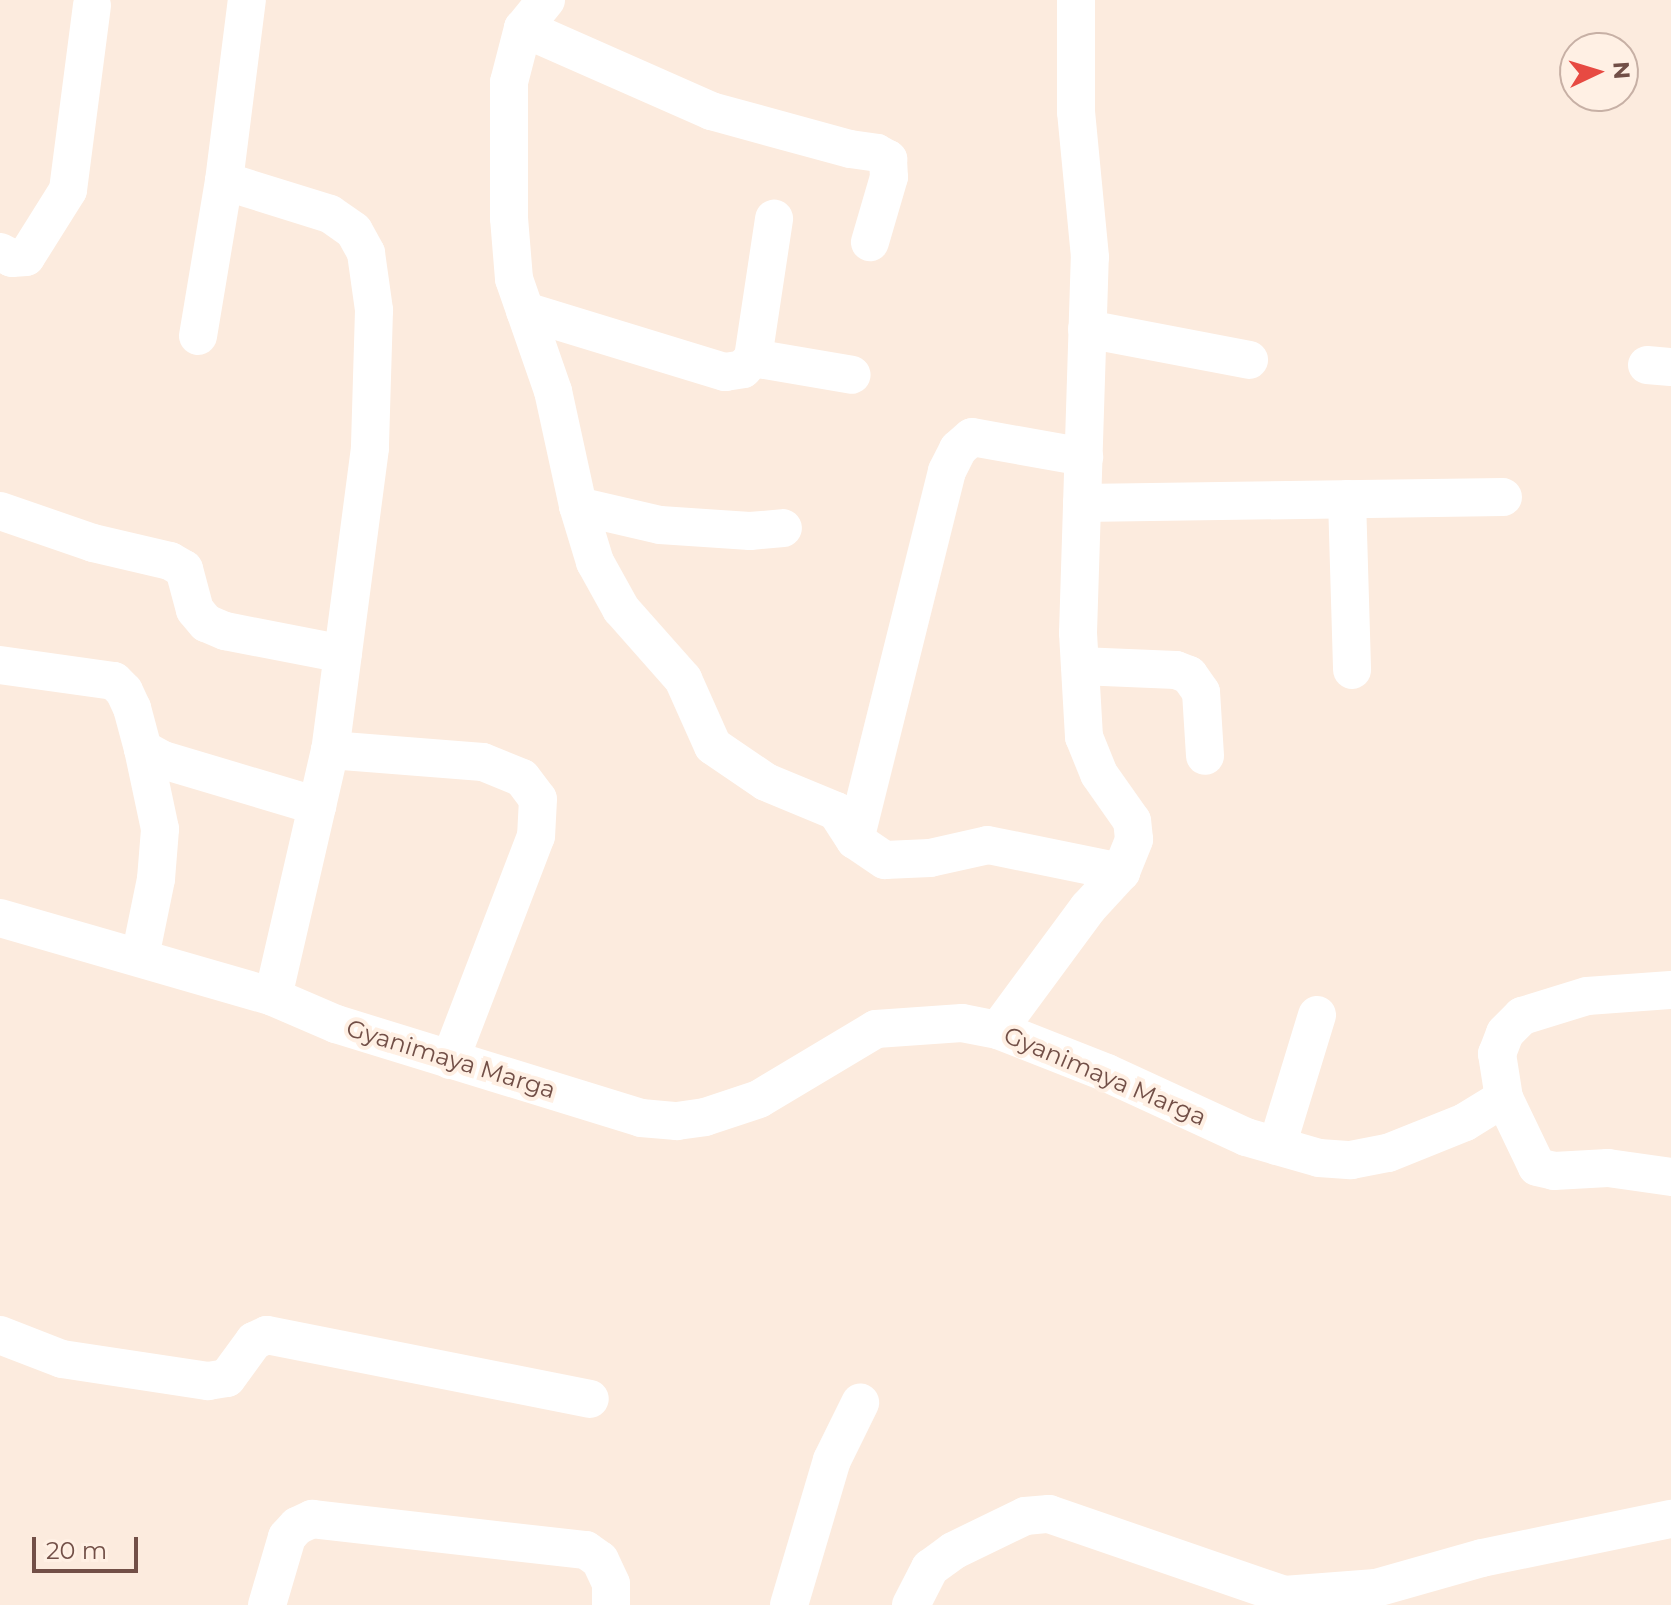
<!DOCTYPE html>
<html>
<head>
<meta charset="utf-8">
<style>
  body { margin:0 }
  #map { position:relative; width:1671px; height:1605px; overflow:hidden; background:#fcebde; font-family:Montserrat,sans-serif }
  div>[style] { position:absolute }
  .minor>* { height:38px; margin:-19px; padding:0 19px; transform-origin:19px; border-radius:19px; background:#fff }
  span { translate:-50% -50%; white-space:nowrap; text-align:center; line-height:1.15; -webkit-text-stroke:8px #fff0e4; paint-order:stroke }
  .street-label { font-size:24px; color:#724f47 }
  .north { position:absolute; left:1559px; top:32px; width:80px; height:80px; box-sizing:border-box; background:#fff0e4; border:2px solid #c7b0a5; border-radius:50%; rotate:86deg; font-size:22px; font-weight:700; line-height:32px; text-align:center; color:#724f47 }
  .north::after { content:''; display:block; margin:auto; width:28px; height:36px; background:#e74a42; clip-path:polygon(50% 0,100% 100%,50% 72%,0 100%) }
  .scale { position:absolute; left:32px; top:1537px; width:106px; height:36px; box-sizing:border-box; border:4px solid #724f47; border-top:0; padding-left:10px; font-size:24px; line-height:28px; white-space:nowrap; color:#724f47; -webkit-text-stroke:6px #fff0e4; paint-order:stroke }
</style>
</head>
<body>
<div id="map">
  <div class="minor">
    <div style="left:546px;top:0;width:36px;rotate:129deg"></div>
    <div style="left:523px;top:28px;width:56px;rotate:104.5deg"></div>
    <div style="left:509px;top:82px;width:136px;rotate:90deg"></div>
    <div style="left:509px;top:218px;width:61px;rotate:85.3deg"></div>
    <div style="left:514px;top:279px;width:119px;rotate:70.8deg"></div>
    <div style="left:553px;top:391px;width:118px;rotate:77.7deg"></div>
    <div style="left:578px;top:506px;width:59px;rotate:73.1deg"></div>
    <div style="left:595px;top:562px;width:54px;rotate:61deg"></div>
    <div style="left:621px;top:609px;width:94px;rotate:48.5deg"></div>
    <div style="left:683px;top:679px;width:73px;rotate:65.9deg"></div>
    <div style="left:713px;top:746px;width:64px;rotate:34.2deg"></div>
    <div style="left:766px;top:782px;width:76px;rotate:22.5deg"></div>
    <div style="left:836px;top:811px;width:35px;rotate:57deg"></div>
    <div style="left:855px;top:840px;width:36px;rotate:34deg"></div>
    <div style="left:885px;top:860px;width:45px;rotate:-2.5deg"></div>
    <div style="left:930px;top:858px;width:59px;rotate:-12.6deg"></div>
    <div style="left:988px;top:845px;width:136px;rotate:11.5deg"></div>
    <div style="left:523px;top:28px;width:206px;rotate:23.8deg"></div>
    <div style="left:711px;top:111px;width:144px;rotate:15.3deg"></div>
    <div style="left:850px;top:149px;width:27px;rotate:8deg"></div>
    <div style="left:877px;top:153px;width:13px;rotate:29deg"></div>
    <div style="left:888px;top:159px;width:18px;rotate:87deg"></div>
    <div style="left:889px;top:177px;width:68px;rotate:106.3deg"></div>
    <div style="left:224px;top:181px;width:111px;rotate:17.3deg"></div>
    <div style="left:330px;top:214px;width:29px;rotate:35deg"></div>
    <div style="left:354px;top:231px;width:25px;rotate:61deg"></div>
    <div style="left:366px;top:253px;width:58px;rotate:82deg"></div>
    <div style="left:374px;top:310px;width:138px;rotate:91.7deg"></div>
    <div style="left:370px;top:448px;width:305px;rotate:97.5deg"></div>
    <div style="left:330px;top:750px;width:253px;rotate:103deg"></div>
    <div style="left:0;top:252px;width:13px;rotate:27deg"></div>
    <div style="left:12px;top:258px;width:14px;rotate:-4deg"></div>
    <div style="left:26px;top:257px;width:79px;rotate:-57.9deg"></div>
    <div style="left:68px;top:190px;width:186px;rotate:-82.6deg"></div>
    <div style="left:525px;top:311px;width:209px;rotate:17deg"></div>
    <div style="left:725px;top:372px;width:18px;rotate:-9deg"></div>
    <div style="left:743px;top:369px;width:15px;rotate:-48deg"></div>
    <div style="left:753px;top:358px;width:100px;rotate:9.7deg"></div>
    <div style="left:1087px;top:329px;width:165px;rotate:10.8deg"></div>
    <div style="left:198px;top:336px;width:157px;rotate:-80.5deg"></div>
    <div style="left:224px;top:181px;width:182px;rotate:-82.8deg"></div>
    <div style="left:753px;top:358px;width:141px;rotate:-81.4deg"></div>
    <div style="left:1647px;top:365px;width:24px;rotate:5deg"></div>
    <div style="left:1347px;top:499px;width:171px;rotate:88.3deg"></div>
    <div style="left:1082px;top:503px;width:421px;rotate:-0.8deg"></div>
    <div style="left:578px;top:506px;width:84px;rotate:13deg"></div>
    <div style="left:660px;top:525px;width:90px;rotate:3.8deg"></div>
    <div style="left:750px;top:531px;width:33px;rotate:-5deg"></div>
    <div style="left:0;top:511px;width:98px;rotate:19deg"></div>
    <div style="left:93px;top:543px;width:79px;rotate:13.2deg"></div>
    <div style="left:170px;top:561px;width:16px;rotate:30deg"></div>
    <div style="left:184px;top:569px;width:42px;rotate:75deg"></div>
    <div style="left:195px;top:610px;width:17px;rotate:50deg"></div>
    <div style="left:206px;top:623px;width:21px;rotate:23deg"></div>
    <div style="left:225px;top:631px;width:120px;rotate:11deg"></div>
    <div style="left:0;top:665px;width:115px;rotate:8deg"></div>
    <div style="left:114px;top:681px;width:14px;rotate:45deg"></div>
    <div style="left:124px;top:691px;width:19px;rotate:65deg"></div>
    <div style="left:132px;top:708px;width:42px;rotate:75deg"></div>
    <div style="left:143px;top:749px;width:23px;rotate:29deg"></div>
    <div style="left:163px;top:760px;width:161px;rotate:16.6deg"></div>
    <div style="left:1080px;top:666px;width:96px;rotate:2.4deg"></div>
    <div style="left:1176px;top:670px;width:14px;rotate:21deg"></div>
    <div style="left:1189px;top:675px;width:21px;rotate:55deg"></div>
    <div style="left:1201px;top:692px;width:64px;rotate:86.4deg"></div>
    <div style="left:330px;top:750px;width:153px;rotate:4.5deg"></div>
    <div style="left:483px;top:762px;width:42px;rotate:22.3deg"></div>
    <div style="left:522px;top:778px;width:26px;rotate:53deg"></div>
    <div style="left:538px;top:799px;width:37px;rotate:93deg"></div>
    <div style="left:536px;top:836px;width:240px;rotate:111deg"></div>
    <div style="left:855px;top:840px;width:380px;rotate:-76deg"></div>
    <div style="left:947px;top:471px;width:25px;rotate:-63deg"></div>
    <div style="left:958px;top:449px;width:18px;rotate:-41deg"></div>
    <div style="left:972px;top:437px;width:114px;rotate:10.1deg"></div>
    <div style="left:0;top:918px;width:284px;rotate:16.1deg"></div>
    <div style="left:273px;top:997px;width:69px;rotate:23.2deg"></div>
    <div style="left:336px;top:1024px;width:319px;rotate:17.1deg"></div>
    <div style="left:641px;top:1118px;width:36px;rotate:5deg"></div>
    <div style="left:677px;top:1121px;width:28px;rotate:-8deg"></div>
    <div style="left:705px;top:1117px;width:57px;rotate:-18.4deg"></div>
    <div style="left:759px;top:1099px;width:136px;rotate:-30.9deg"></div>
    <div style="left:876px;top:1029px;width:86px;rotate:-4deg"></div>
    <div style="left:962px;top:1023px;width:37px;rotate:11deg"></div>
    <div style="left:998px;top:1030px;width:117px;rotate:21.5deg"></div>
    <div style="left:1107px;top:1073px;width:153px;rotate:24.7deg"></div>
    <div style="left:1246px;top:1137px;width:76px;rotate:16deg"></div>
    <div style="left:1319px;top:1158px;width:32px;rotate:4deg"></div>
    <div style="left:1351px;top:1160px;width:38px;rotate:-11deg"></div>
    <div style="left:1388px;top:1153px;width:83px;rotate:-21.9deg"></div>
    <div style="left:1465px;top:1122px;width:46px;rotate:-31.6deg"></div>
    <div style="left:1504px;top:1098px;width:76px;rotate:64.4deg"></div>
    <div style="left:1537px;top:1167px;width:17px;rotate:13deg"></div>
    <div style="left:1554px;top:1171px;width:54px;rotate:-3.2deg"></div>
    <div style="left:1608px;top:1168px;width:64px;rotate:8.1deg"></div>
    <div style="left:140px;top:957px;width:80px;rotate:-78.4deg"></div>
    <div style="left:156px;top:879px;width:50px;rotate:-85.4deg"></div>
    <div style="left:160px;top:829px;width:82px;rotate:-102deg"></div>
    <div style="left:998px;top:1030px;width:152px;rotate:-53.6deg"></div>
    <div style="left:1088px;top:908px;width:49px;rotate:-47.5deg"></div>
    <div style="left:1121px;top:872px;width:35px;rotate:-68deg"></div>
    <div style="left:1134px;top:839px;width:18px;rotate:-96deg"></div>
    <div style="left:1132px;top:821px;width:57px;rotate:-125.1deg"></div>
    <div style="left:1099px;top:774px;width:40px;rotate:-112deg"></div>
    <div style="left:1084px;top:737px;width:104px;rotate:-93.3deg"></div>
    <div style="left:1078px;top:633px;width:376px;rotate:-88.2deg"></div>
    <div style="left:1090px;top:257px;width:146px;rotate:-95.5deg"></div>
    <div style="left:1076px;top:112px;width:112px;rotate:-90deg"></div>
    <div style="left:1504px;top:1098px;width:45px;rotate:-99deg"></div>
    <div style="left:1497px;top:1054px;width:22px;rotate:-69deg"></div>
    <div style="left:1505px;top:1033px;width:24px;rotate:-45deg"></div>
    <div style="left:1522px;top:1016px;width:68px;rotate:-17.1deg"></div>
    <div style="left:1587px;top:996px;width:84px;rotate:-4.1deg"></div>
    <div style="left:1277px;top:1146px;width:137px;rotate:-73deg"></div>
    <div style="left:0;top:1335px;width:66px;rotate:21.2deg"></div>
    <div style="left:62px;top:1359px;width:148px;rotate:8.6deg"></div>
    <div style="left:208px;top:1381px;width:19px;rotate:-9deg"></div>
    <div style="left:227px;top:1378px;width:46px;rotate:-53.9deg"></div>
    <div style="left:254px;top:1341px;width:14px;rotate:-25deg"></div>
    <div style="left:267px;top:1335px;width:329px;rotate:11.2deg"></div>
    <div style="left:267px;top:1605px;width:71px;rotate:-73.6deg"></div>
    <div style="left:287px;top:1537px;width:15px;rotate:-48deg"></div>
    <div style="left:297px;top:1526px;width:17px;rotate:-25deg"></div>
    <div style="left:312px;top:1519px;width:276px;rotate:6.5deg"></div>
    <div style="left:586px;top:1550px;width:17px;rotate:36deg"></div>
    <div style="left:600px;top:1560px;width:26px;rotate:65deg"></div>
    <div style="left:611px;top:1584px;width:21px;rotate:90deg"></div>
    <div style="left:789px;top:1605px;width:151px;rotate:-73.5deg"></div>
    <div style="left:832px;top:1460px;width:64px;rotate:-63.8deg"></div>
    <div style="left:911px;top:1605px;width:42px;rotate:-62.8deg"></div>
    <div style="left:930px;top:1568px;width:29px;rotate:-36deg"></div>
    <div style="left:953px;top:1551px;width:80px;rotate:-25.9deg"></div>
    <div style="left:1025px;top:1516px;width:24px;rotate:-5deg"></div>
    <div style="left:1049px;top:1514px;width:249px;rotate:19deg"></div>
    <div style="left:1284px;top:1595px;width:92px;rotate:-4.4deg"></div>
    <div style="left:1376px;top:1588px;width:110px;rotate:-15.8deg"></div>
    <div style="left:1482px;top:1558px;width:193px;rotate:-11.7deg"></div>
  </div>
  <div class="street-label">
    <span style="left:451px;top:1059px;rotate:17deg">Gyanimaya Marga</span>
    <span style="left:1105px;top:1076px;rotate:23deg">Gyanimaya Marga</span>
  </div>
  <div class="north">N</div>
  <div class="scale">20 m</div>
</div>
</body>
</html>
